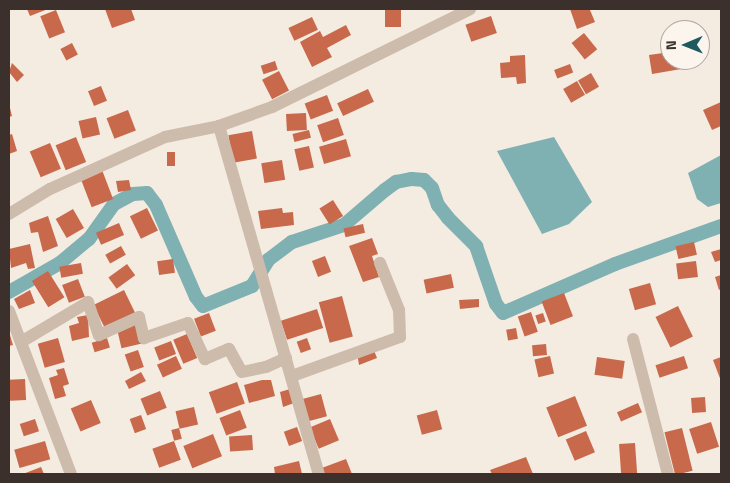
<!DOCTYPE html>
<html>
<head>
<meta charset="utf-8">
<style>
  body { margin:0 }
  #map { position:relative; width:730px; height:483px; overflow:hidden; background:#f4ebe1; font-family:"Titillium Web",sans-serif }
  div>[style] { position:absolute }
  .water>* { inset:0; background:#7fb0b2 }
  .canal>* { height:14px; margin:-7px; padding:0 7px; transform-origin:7px; border-radius:7px; background:#7fb0b2 }
  .building>* { inset:0; background:#c8694b; transform-origin:0 0 }
  .minor>* { height:12px; margin:-6px; padding:0 6px; transform-origin:6px; border-radius:6px; background:#cdbbac }
  span { translate:-50% -50%; white-space:nowrap; text-align:center; line-height:1.15; -webkit-text-stroke:5px #fbf5ee; paint-order:stroke }
  .frame { position:absolute; inset:0; border:10px solid #3b302b; pointer-events:none }
  .north { position:absolute; left:660px; top:20px; width:50px; height:50px; box-sizing:border-box; background:#fbf5ee; border:1px solid #aea6a0; border-radius:50%; rotate:269deg; font-size:14px; font-weight:700; line-height:20px; text-align:center; color:#3b302b }
  .north::after { content:''; display:block; margin:auto; width:18px; height:22px; background:#1f5a5e; clip-path:polygon(50% 0,100% 100%,50% 72%,0 100%) }
</style>
</head>
<body>
<div id="map">
  <div class="water">
    <div style="clip-path:polygon(554px 137px,592px 202px,569px 224px,542px 234px,497px 151px)"></div>
    <div style="clip-path:polygon(721px 155px,721px 203px,708px 207px,697px 199px,688px 173px)"></div>
  </div>
  <div class="canal">
    <div style="left:9px;top:292px;width:59px;rotate:-29.6deg"></div>
    <div style="left:60px;top:263px;width:38px;rotate:-40deg"></div>
    <div style="left:89px;top:239px;width:43px;rotate:-54.5deg"></div>
    <div style="left:114px;top:204px;width:21px;rotate:-28deg"></div>
    <div style="left:133px;top:194px;width:14px;rotate:-4deg"></div>
    <div style="left:147px;top:193px;width:15px;rotate:53deg"></div>
    <div style="left:156px;top:205px;width:100px;rotate:66.5deg"></div>
    <div style="left:196px;top:297px;width:11px;rotate:52deg"></div>
    <div style="left:203px;top:306px;width:53px;rotate:-22.2deg"></div>
    <div style="left:252px;top:286px;width:31px;rotate:-58deg"></div>
    <div style="left:268px;top:260px;width:30px;rotate:-37deg"></div>
    <div style="left:292px;top:242px;width:55px;rotate:-18.1deg"></div>
    <div style="left:344px;top:225px;width:54px;rotate:-40.5deg"></div>
    <div style="left:385px;top:190px;width:14px;rotate:-36deg"></div>
    <div style="left:396px;top:182px;width:16px;rotate:-11deg"></div>
    <div style="left:412px;top:179px;width:12px;rotate:5deg"></div>
    <div style="left:424px;top:180px;width:11px;rotate:45deg"></div>
    <div style="left:432px;top:188px;width:18px;rotate:71deg"></div>
    <div style="left:438px;top:205px;width:16px;rotate:52deg"></div>
    <div style="left:448px;top:218px;width:40px;rotate:45deg"></div>
    <div style="left:476px;top:246px;width:61px;rotate:71deg"></div>
    <div style="left:496px;top:304px;width:11px;rotate:52deg"></div>
    <div style="left:503px;top:313px;width:122px;rotate:-23.6deg"></div>
    <div style="left:615px;top:264px;width:113px;rotate:-19.7deg"></div>
  </div>
  <div class="building">
    <div style="clip-path:polygon(27px 9px,48px 9px,30px 16px)"></div>
    <div style="clip-path:polygon(105px 9px,131px 9px,135px 20px,112px 28px)"></div>
    <div style="left:385px;top:9px;width:16px;height:18px"></div>
    <div style="clip-path:polygon(570px 9px,590px 10px,595px 22px,577px 29px)"></div>
    <div style="left:56px;top:10px;width:24px;height:17px;rotate:68deg"></div>
    <div style="left:491px;top:16px;width:18px;height:27px;rotate:71deg"></div>
    <div style="left:312px;top:17px;width:14px;height:26px;rotate:65deg"></div>
    <div style="clip-path:polygon(346px 25px,351px 35px,327px 48px,332px 57px,312px 67px,300px 42px,320px 31px,323px 37px)"></div>
    <div style="left:584px;top:33px;width:21px;height:16px;rotate:51deg"></div>
    <div style="left:72px;top:43px;width:13px;height:13px;rotate:63deg"></div>
    <div style="clip-path:polygon(670px 52px,670px 60px,686px 60px,687px 68px,652px 74px,649px 55px)"></div>
    <div style="clip-path:polygon(525px 55px,526px 83px,517px 84px,516px 77px,501px 78px,500px 63px,510px 62px,510px 56px)"></div>
    <div style="left:275px;top:61px;width:9px;height:15px;rotate:72deg"></div>
    <div style="clip-path:polygon(12px 63px,24px 75px,17px 82px,9px 72px)"></div>
    <div style="left:570px;top:64px;width:9px;height:17px;rotate:69deg"></div>
    <div style="left:279px;top:71px;width:22px;height:19px;rotate:63deg"></div>
    <div style="left:591px;top:73px;width:16px;height:15px;rotate:60deg"></div>
    <div style="left:577px;top:81px;width:16px;height:16px;rotate:60deg"></div>
    <div style="left:101px;top:86px;width:16px;height:14px;rotate:68deg"></div>
    <div style="left:368px;top:89px;width:14px;height:34px;rotate:65deg"></div>
    <div style="left:327px;top:95px;width:17px;height:24px;rotate:69deg"></div>
    <div style="clip-path:polygon(721px 102px,721px 126px,712px 130px,703px 110px)"></div>
    <div style="clip-path:polygon(9px 104px,12px 116px,9px 117px)"></div>
    <div style="left:128px;top:110px;width:22px;height:23px;rotate:69deg"></div>
    <div style="left:306px;top:113px;width:17px;height:20px;rotate:87deg"></div>
    <div style="left:96px;top:117px;width:18px;height:18px;rotate:77deg"></div>
    <div style="left:338px;top:118px;width:18px;height:22px;rotate:71deg"></div>
    <div style="left:309px;top:130px;width:8px;height:17px;rotate:76deg"></div>
    <div style="left:252px;top:131px;width:28px;height:24px;rotate:80deg"></div>
    <div style="clip-path:polygon(12px 134px,17px 151px,9px 154px,9px 135px)"></div>
    <div style="left:76px;top:137px;width:27px;height:22px;rotate:68deg"></div>
    <div style="left:346px;top:139px;width:18px;height:28px;rotate:74deg"></div>
    <div style="left:50px;top:143px;width:28px;height:22px;rotate:67deg"></div>
    <div style="left:309px;top:146px;width:22px;height:15px;rotate:77deg"></div>
    <div style="left:167px;top:152px;width:8px;height:14px"></div>
    <div style="left:282px;top:160px;width:20px;height:21px;rotate:81deg"></div>
    <div style="left:102px;top:170px;width:31px;height:23px;rotate:69deg"></div>
    <div style="clip-path:polygon(129px 180px,131px 190px,118px 192px,116px 181px)"></div>
    <div style="left:333px;top:200px;width:19px;height:16px;rotate:58deg"></div>
    <div style="left:147px;top:208px;width:25px;height:19px;rotate:64deg"></div>
    <div style="clip-path:polygon(282px 208px,283px 213px,293px 212px,294px 225px,261px 229px,258px 211px)"></div>
    <div style="left:73px;top:209px;width:22px;height:20px;rotate:60deg"></div>
    <div style="clip-path:polygon(48px 216px,58px 246px,43px 252px,38px 232px,31px 233px,29px 223px)"></div>
    <div style="left:119px;top:223px;width:13px;height:25px;rotate:67deg"></div>
    <div style="left:363px;top:224px;width:9px;height:20px;rotate:77deg"></div>
    <div style="clip-path:polygon(372px 238px,378px 254px,372px 256px,379px 277px,363px 282px,349px 246px)"></div>
    <div style="left:694px;top:242px;width:13px;height:19px;rotate:77deg"></div>
    <div style="clip-path:polygon(30px 244px,35px 268px,28px 269px,26px 263px,11px 268px,9px 249px)"></div>
    <div style="left:121px;top:246px;width:10px;height:18px;rotate:61deg"></div>
    <div style="clip-path:polygon(721px 249px,721px 260px,715px 262px,711px 252px)"></div>
    <div style="left:325px;top:256px;width:17px;height:14px;rotate:69deg"></div>
    <div style="left:173px;top:259px;width:14px;height:16px;rotate:82deg"></div>
    <div style="left:696px;top:261px;width:16px;height:20px;rotate:83deg"></div>
    <div style="left:81px;top:263px;width:11px;height:22px;rotate:80deg"></div>
    <div style="left:127px;top:264px;width:14px;height:23px;rotate:54deg"></div>
    <div style="left:48px;top:271px;width:31px;height:19px;rotate:58deg"></div>
    <div style="left:451px;top:274px;width:14px;height:28px;rotate:78deg"></div>
    <div style="clip-path:polygon(721px 275px,721px 289px,719px 290px,715px 277px)"></div>
    <div style="left:78px;top:279px;width:19px;height:17px;rotate:69deg"></div>
    <div style="left:650px;top:283px;width:22px;height:22px;rotate:74deg"></div>
    <div style="clip-path:polygon(30px 290px,35px 303px,19px 309px,14px 299px)"></div>
    <div style="left:124px;top:290px;width:25px;height:34px;rotate:64deg"></div>
    <div style="left:564px;top:293px;width:25px;height:24px;rotate:69deg"></div>
    <div style="left:342px;top:296px;width:42px;height:24px;rotate:75deg"></div>
    <div style="clip-path:polygon(479px 299px,479px 307px,460px 309px,459px 300px)"></div>
    <div style="left:678px;top:306px;width:34px;height:25px;rotate:64deg"></div>
    <div style="left:317px;top:309px;width:20px;height:38px;rotate:72deg"></div>
    <div style="left:531px;top:312px;width:21px;height:14px;rotate:71deg"></div>
    <div style="left:209px;top:313px;width:19px;height:16px;rotate:69deg"></div>
    <div style="left:543px;top:313px;width:9px;height:8px;rotate:72deg"></div>
    <div style="clip-path:polygon(88px 315px,89px 337px,72px 341px,69px 326px,79px 323px,77px 317px)"></div>
    <div style="left:137px;top:322px;width:22px;height:21px;rotate:77deg"></div>
    <div style="left:516px;top:328px;width:11px;height:10px;rotate:80deg"></div>
    <div style="clip-path:polygon(9px 332px,13px 345px,9px 346px)"></div>
    <div style="left:187px;top:334px;width:26px;height:15px;rotate:67deg"></div>
    <div style="left:58px;top:338px;width:25px;height:21px;rotate:74deg"></div>
    <div style="left:107px;top:338px;width:10px;height:16px;rotate:73deg"></div>
    <div style="left:307px;top:338px;width:12px;height:11px;rotate:70deg"></div>
    <div style="left:171px;top:341px;width:14px;height:18px;rotate:69deg"></div>
    <div style="left:546px;top:344px;width:11px;height:14px;rotate:85deg"></div>
    <div style="clip-path:polygon(373px 348px,377px 358px,359px 365px,357px 353px)"></div>
    <div style="left:138px;top:350px;width:18px;height:14px;rotate:71deg"></div>
    <div style="left:176px;top:356px;width:14px;height:21px;rotate:65deg"></div>
    <div style="left:550px;top:356px;width:18px;height:16px;rotate:77deg"></div>
    <div style="left:684px;top:356px;width:13px;height:30px;rotate:72deg"></div>
    <div style="left:597px;top:357px;width:28px;height:18px;rotate:8deg"></div>
    <div style="clip-path:polygon(721px 357px,721px 381px,713px 360px)"></div>
    <div style="clip-path:polygon(64px 368px,69px 384px,63px 386px,66px 396px,55px 399px,49px 378px,58px 375px,56px 370px)"></div>
    <div style="clip-path:polygon(141px 372px,146px 381px,129px 389px,125px 381px)"></div>
    <div style="left:25px;top:379px;width:21px;height:16px;rotate:87deg"></div>
    <div style="clip-path:polygon(262px 380px,271px 380px,275px 396px,249px 403px,244px 385px)"></div>
    <div style="left:237px;top:382px;width:23px;height:30px;rotate:70deg"></div>
    <div style="clip-path:polygon(290px 389px,294px 403px,283px 407px,280px 392px)"></div>
    <div style="left:160px;top:391px;width:18px;height:21px;rotate:68deg"></div>
    <div style="left:321px;top:394px;width:23px;height:20px;rotate:75deg"></div>
    <div style="left:575px;top:396px;width:32px;height:31px;rotate:68deg"></div>
    <div style="left:705px;top:397px;width:15px;height:14px;rotate:86deg"></div>
    <div style="left:91px;top:400px;width:25px;height:22px;rotate:67deg"></div>
    <div style="left:638px;top:403px;width:10px;height:23px;rotate:66deg"></div>
    <div style="left:194px;top:407px;width:18px;height:19px;rotate:77deg"></div>
    <div style="left:240px;top:410px;width:19px;height:22px;rotate:69deg"></div>
    <div style="left:437px;top:410px;width:20px;height:21px;rotate:75deg"></div>
    <div style="left:141px;top:415px;width:15px;height:12px;rotate:70deg"></div>
    <div style="left:35px;top:419px;width:13px;height:16px;rotate:72deg"></div>
    <div style="left:330px;top:419px;width:23px;height:22px;rotate:67deg"></div>
    <div style="left:711px;top:422px;width:26px;height:23px;rotate:72deg"></div>
    <div style="left:297px;top:427px;width:15px;height:14px;rotate:70deg"></div>
    <div style="left:179px;top:428px;width:11px;height:8px;rotate:75deg"></div>
    <div style="left:682px;top:428px;width:44px;height:18px;rotate:76deg"></div>
    <div style="left:586px;top:431px;width:23px;height:22px;rotate:67deg"></div>
    <div style="left:213px;top:434px;width:24px;height:32px;rotate:68deg"></div>
    <div style="left:252px;top:435px;width:15px;height:23px;rotate:86deg"></div>
    <div style="left:45px;top:441px;width:19px;height:32px;rotate:74deg"></div>
    <div style="left:174px;top:441px;width:20px;height:23px;rotate:70deg"></div>
    <div style="left:635px;top:443px;width:31px;height:16px;rotate:86deg"></div>
    <div style="clip-path:polygon(526px 457px,533px 474px,492px 474px,490px 470px)"></div>
    <div style="clip-path:polygon(346px 459px,352px 474px,322px 474px,319px 469px)"></div>
    <div style="clip-path:polygon(299px 461px,302px 474px,275px 474px,274px 467px)"></div>
    <div style="clip-path:polygon(41px 467px,44px 474px,23px 474px)"></div>
  </div>
  <div class="minor">
    <div style="left:219px;top:126px;width:362px;rotate:74deg"></div>
    <div style="left:9px;top:214px;width:48px;rotate:-31.4deg"></div>
    <div style="left:50px;top:189px;width:126px;rotate:-24.3deg"></div>
    <div style="left:165px;top:137px;width:55px;rotate:-11.5deg"></div>
    <div style="left:219px;top:126px;width:56px;rotate:-19.7deg"></div>
    <div style="left:272px;top:107px;width:221px;rotate:-26.3deg"></div>
    <div style="left:9px;top:311px;width:174px;rotate:69.2deg"></div>
    <div style="left:633px;top:339px;width:139px;rotate:75.5deg"></div>
    <div style="left:21px;top:342px;width:78px;rotate:-30.8deg"></div>
    <div style="left:88px;top:302px;width:35px;rotate:72deg"></div>
    <div style="left:99px;top:335px;width:44px;rotate:-24.2deg"></div>
    <div style="left:139px;top:317px;width:22px;rotate:77deg"></div>
    <div style="left:144px;top:338px;width:46px;rotate:-18.8deg"></div>
    <div style="left:188px;top:323px;width:40px;rotate:65deg"></div>
    <div style="left:205px;top:359px;width:26px;rotate:-23deg"></div>
    <div style="left:229px;top:349px;width:26px;rotate:61deg"></div>
    <div style="left:242px;top:372px;width:25px;rotate:-12deg"></div>
    <div style="left:266px;top:367px;width:22px;rotate:-24deg"></div>
    <div style="left:292px;top:376px;width:115px;rotate:-19.9deg"></div>
    <div style="left:400px;top:337px;width:27px;rotate:-92deg"></div>
    <div style="left:399px;top:310px;width:51px;rotate:-112deg"></div>
  </div>
  <div class="frame"></div>
  <div class="north">N</div>
</div>
</body>
</html>
